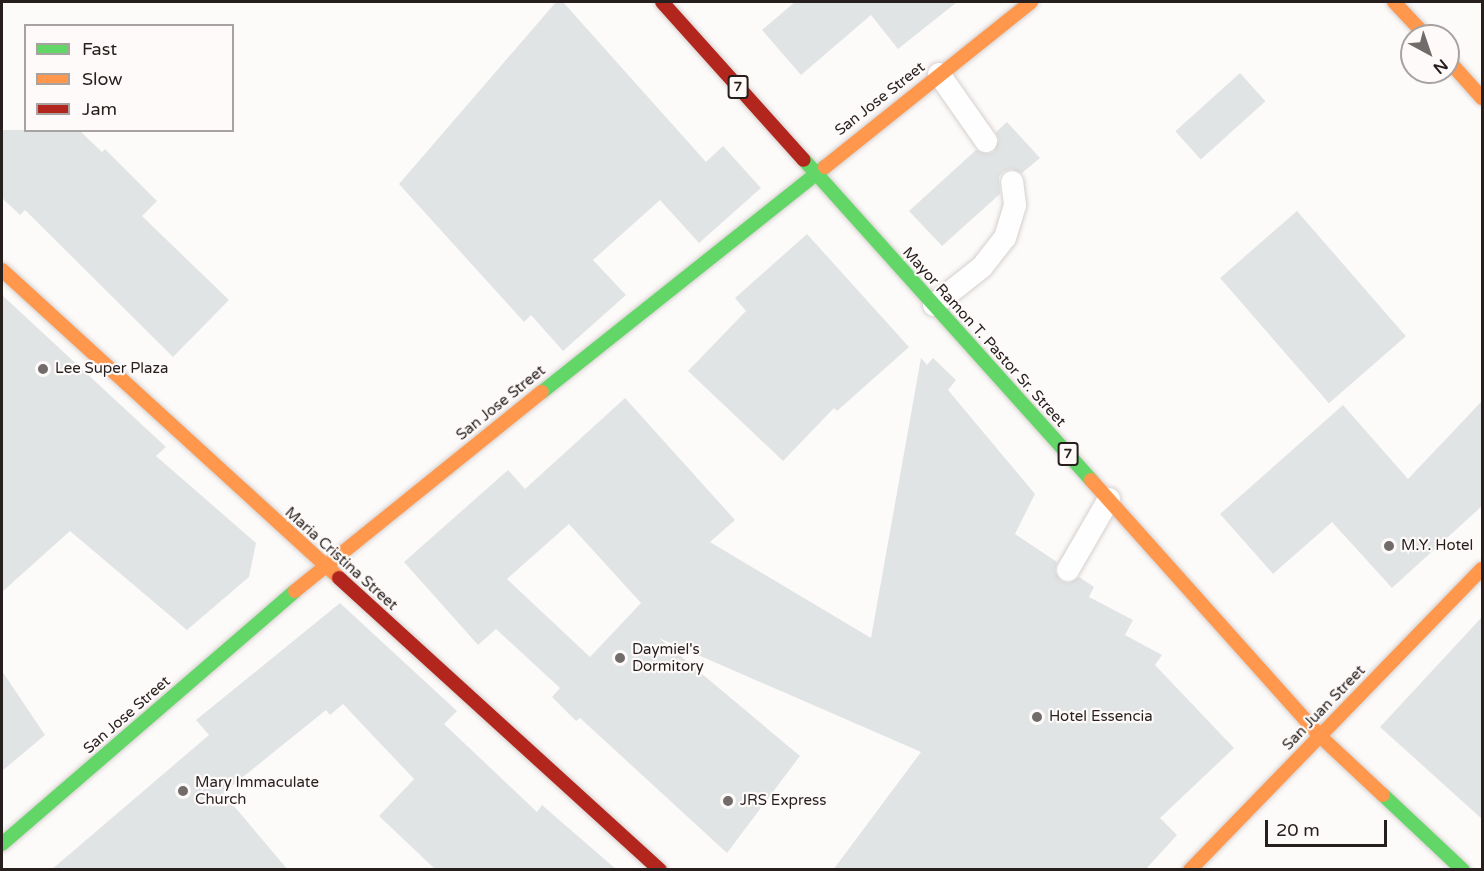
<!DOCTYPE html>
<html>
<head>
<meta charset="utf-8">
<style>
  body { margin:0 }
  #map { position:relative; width:1484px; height:871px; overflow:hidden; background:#fdfbfa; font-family:"Varela Round",sans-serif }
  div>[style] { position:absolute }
  .building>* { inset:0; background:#e1e4e5; transform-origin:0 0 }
  .roads { filter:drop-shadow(0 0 2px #d4cfcd) drop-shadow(0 0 2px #d4cfcd) }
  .lane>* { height:22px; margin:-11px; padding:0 11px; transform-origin:11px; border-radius:11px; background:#fffefe }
  .fast>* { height:14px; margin:-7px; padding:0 7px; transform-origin:7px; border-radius:7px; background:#63d668 }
  .slow>* { height:14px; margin:-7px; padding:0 7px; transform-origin:7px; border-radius:7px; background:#ff974d }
  .jam>* { height:14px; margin:-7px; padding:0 7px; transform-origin:7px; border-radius:7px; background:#b3261e }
  .dots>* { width:16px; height:16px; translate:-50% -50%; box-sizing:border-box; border:3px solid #fefaf9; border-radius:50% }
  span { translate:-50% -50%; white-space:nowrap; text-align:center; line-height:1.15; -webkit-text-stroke:4.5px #fefaf9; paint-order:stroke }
  .shield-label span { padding:2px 4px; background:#fefaf9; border:2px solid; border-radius:4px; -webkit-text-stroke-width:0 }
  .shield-label { font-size:14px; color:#261f1d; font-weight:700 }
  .street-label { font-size:15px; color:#261f1d }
  .poi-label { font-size:15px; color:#261f1d }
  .left { translate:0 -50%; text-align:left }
  .frame { position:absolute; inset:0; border:3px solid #261f1d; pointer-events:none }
  .legend { position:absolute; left:24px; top:24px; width:210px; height:108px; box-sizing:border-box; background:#fefaf9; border:2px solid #a8a2a1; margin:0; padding:8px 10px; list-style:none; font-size:18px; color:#261f1d }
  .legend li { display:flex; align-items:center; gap:12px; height:30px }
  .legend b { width:30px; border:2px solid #a8a2a1 }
  .north { position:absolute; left:1400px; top:24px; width:60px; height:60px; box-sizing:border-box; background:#fefaf9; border:2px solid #a8a2a1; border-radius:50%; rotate:140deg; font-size:16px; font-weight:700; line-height:24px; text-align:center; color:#261f1d }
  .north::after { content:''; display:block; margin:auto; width:21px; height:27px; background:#716c6a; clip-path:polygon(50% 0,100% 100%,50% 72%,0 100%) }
  .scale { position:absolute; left:1265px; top:820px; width:122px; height:27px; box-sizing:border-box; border:3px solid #261f1d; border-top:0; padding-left:8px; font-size:18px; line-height:21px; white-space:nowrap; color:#261f1d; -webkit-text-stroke:4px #fefaf9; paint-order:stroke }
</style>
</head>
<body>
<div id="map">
  <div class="building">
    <div style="clip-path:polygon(556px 2px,563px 2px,706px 162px,723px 146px,761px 188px,699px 243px,660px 200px,593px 260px,626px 295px,563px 351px,531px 315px,524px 322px,399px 184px)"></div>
    <div style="clip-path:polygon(795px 2px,957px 2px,898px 49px,871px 15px,801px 75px,762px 30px)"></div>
    <div style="left:1240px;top:73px;width:38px;height:87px;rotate:48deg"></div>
    <div style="clip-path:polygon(1007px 122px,1040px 158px,1022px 173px,1011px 169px,1003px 172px,999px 177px,1000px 194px,942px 246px,909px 211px,976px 150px,987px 154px,994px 152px,999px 140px,996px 132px)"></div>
    <div style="clip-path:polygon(2px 130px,79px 130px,102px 152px,105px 149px,157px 201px,142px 216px,229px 300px,173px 357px,25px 210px,20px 215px,2px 198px)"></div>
    <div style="left:1297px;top:211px;width:166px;height:102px;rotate:49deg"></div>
    <div style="clip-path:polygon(807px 234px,909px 347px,837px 411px,834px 408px,783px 461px,688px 371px,746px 311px,735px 298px)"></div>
    <div style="clip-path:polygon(2px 295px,166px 447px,156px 456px,256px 543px,249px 577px,187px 630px,70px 531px,2px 592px)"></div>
    <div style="clip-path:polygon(evenodd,921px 358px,927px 365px,933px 358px,956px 380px,948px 390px,1035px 494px,1015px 534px,1057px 562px,1055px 571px,1061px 581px,1069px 583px,1079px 577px,1094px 587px,1089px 597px,1133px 620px,1125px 635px,1162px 655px,1155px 665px,1234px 748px,1160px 818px,1177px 835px,1145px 870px,833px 870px,921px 752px,659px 638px,800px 756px,727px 853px,580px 718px,576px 721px,552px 697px,560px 688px,496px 629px,478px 645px,404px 562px,508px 470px,525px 489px,625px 398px,735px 520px,710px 542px,871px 638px,921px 358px,569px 524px,641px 603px,590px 657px,507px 579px,569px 524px)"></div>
    <div style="clip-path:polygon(1482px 401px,1482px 506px,1392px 588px,1332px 522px,1273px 574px,1220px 514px,1343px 405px,1408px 479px)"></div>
    <div style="clip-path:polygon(340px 603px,457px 711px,444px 724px,537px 812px,542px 805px,617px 870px,436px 870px,379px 816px,414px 779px,343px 704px,330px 715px,326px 710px,223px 793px,288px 870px,51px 870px,209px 735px,196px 720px)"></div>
    <div style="clip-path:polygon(1482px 617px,1482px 819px,1380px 727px)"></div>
    <div style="clip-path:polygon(2px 671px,45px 735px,2px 771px)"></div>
  </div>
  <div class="roads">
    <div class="lane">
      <div style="left:939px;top:74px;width:82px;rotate:55deg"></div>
      <div style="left:934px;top:305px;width:61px;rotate:-38.4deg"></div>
      <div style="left:982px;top:267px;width:37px;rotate:-52deg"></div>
      <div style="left:1005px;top:238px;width:34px;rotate:-73deg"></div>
      <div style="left:1015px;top:205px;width:23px;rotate:-97deg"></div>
      <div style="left:1068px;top:570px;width:82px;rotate:-60deg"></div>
    </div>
    <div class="fast">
      <div style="left:804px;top:160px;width:430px;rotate:48.1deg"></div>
      <div style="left:542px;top:392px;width:362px;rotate:-38.5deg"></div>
      <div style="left:1383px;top:795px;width:110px;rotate:43.2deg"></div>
      <div style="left:2px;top:844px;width:387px;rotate:-40.8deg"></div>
    </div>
    <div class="slow">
      <div style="left:1394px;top:2px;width:47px;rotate:46.7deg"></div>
      <div style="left:1448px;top:60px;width:51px;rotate:48.2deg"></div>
      <div style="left:825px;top:167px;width:264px;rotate:-38.7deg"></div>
      <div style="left:2px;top:270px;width:457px;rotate:42.4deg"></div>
      <div style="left:1091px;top:480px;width:345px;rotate:48.2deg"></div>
      <div style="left:1321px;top:737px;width:85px;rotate:43.1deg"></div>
      <div style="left:295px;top:591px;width:317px;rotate:-38.9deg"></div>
      <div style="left:1190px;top:870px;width:419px;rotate:-45.9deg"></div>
    </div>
    <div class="jam">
      <div style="left:662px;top:2px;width:212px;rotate:48.1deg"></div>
      <div style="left:339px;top:578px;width:434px;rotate:42.3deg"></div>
    </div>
  </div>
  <div class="dots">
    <div style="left:43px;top:369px;background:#716c6a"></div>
    <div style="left:1389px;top:546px;background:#716c6a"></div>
    <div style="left:620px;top:658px;background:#716c6a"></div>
    <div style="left:1037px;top:717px;background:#716c6a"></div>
    <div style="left:183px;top:791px;background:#716c6a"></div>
    <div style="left:728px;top:801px;background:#716c6a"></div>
  </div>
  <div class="shield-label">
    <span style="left:738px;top:87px">7</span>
    <span style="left:1068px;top:454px">7</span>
  </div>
  <div class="street-label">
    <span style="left:880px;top:99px;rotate:-38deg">San Jose Street</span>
    <span style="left:984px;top:337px;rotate:48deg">Mayor Ramon T. Pastor Sr. Street</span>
    <span style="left:501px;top:403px;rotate:-39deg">San Jose Street</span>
    <span style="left:341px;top:559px;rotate:42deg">Maria Cristina Street</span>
    <span style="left:1324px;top:708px;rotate:-46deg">San Juan Street</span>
    <span style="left:127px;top:715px;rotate:-41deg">San Jose Street</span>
  </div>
  <div class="poi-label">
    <span class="left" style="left:55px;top:369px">Lee Super Plaza</span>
    <span class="left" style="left:1401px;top:546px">M.Y. Hotel</span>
    <span class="left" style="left:632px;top:658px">Daymiel's<br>Dormitory</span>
    <span class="left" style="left:1049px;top:717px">Hotel Essencia</span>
    <span class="left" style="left:195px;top:791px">Mary Immaculate<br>Church</span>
    <span class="left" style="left:740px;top:801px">JRS Express</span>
  </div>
  <div class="frame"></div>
  <ul class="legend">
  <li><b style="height:8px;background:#63d668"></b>Fast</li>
  <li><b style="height:8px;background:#ff974d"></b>Slow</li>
  <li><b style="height:8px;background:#b3261e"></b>Jam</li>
  </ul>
  <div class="north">N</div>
  <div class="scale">20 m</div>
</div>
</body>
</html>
